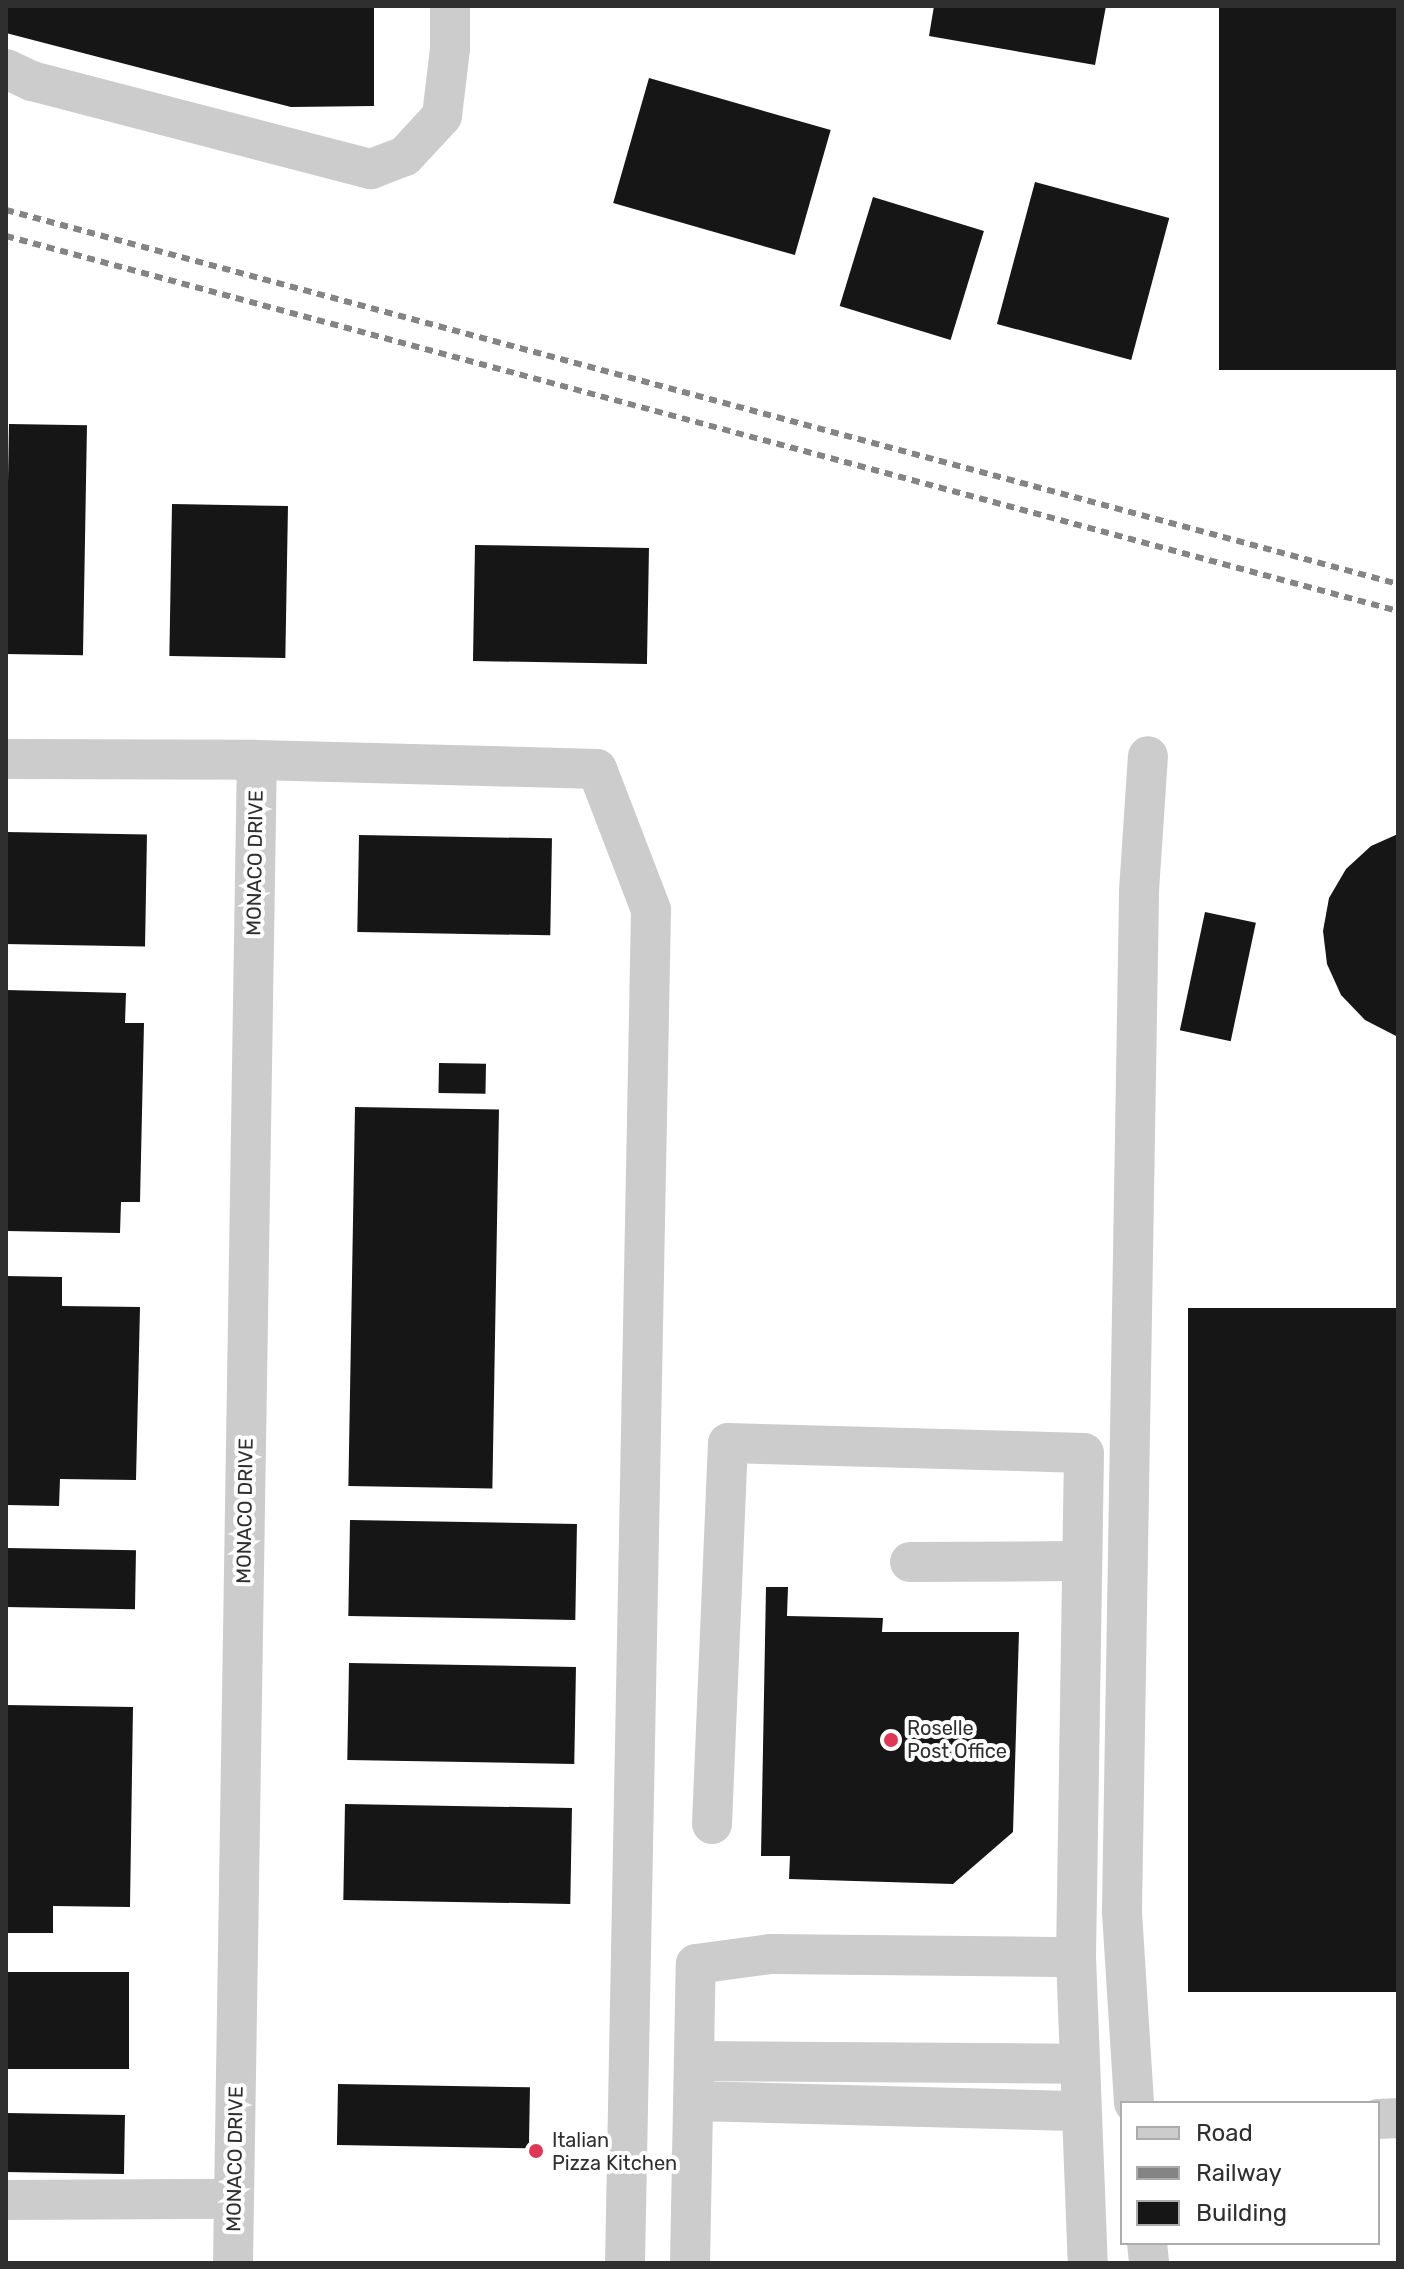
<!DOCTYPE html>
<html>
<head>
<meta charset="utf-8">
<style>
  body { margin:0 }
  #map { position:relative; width:1404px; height:2269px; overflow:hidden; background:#fff; font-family:Rubik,sans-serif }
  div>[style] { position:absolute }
  .building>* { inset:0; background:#161616; transform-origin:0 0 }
  .minor>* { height:40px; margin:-20px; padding:0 20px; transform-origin:20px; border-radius:20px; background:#ccc }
  .rail>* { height:6px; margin-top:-3px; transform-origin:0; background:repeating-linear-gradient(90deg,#848484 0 8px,transparent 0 14px) }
  .dots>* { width:22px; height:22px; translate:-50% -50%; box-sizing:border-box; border:4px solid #fff; border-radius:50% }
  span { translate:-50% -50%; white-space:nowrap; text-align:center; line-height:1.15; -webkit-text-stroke:8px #fff; paint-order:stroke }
  .street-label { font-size:20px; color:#2f2f2f }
  .poi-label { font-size:20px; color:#2f2f2f }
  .left { translate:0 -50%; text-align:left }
  .frame { position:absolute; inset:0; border:8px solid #2f2f2f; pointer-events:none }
  .legend { position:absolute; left:1120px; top:2101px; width:260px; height:144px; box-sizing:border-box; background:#fff; border:2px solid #acacac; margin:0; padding:10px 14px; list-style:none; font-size:24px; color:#2f2f2f }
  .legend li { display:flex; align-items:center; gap:16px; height:40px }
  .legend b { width:40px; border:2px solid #acacac }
</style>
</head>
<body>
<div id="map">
  <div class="building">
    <div style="clip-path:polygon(6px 6px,374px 6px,374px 106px,291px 107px,6px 33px)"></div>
    <div style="clip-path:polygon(934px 6px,1106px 6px,1095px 65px,929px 36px)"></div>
    <div style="left:1219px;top:6px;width:179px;height:364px"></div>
    <div style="left:649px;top:78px;width:189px;height:130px;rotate:16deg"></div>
    <div style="left:1035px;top:182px;width:139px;height:147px;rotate:15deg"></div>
    <div style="left:873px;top:197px;width:116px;height:114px;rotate:17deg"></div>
    <div style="left:9px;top:424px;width:78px;height:230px;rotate:1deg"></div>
    <div style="left:172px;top:504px;width:116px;height:152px;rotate:1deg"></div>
    <div style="left:475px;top:545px;width:174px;height:116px;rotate:1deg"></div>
    <div style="left:6px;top:832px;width:141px;height:112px;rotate:1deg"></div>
    <div style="clip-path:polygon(1398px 834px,1398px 1037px,1365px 1020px,1341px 995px,1327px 964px,1323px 931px,1329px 898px,1346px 869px,1371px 846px)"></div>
    <div style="left:359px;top:835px;width:193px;height:97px;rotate:1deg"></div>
    <div style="left:1205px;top:912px;width:52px;height:121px;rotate:12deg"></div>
    <div style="clip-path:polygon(6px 990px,126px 993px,125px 1023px,144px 1023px,140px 1202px,121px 1202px,120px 1233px,6px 1231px)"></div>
    <div style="left:439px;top:1063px;width:47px;height:30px;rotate:1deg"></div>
    <div style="left:355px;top:1107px;width:144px;height:379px;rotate:1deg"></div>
    <div style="clip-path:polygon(6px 1276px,62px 1277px,62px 1306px,140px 1307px,136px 1480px,60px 1479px,59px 1506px,6px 1505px)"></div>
    <div style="left:1188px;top:1308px;width:210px;height:684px"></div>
    <div style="left:350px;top:1520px;width:227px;height:96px;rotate:1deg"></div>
    <div style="left:6px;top:1548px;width:130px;height:59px;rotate:1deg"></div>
    <div style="clip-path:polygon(766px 1587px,788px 1587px,787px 1616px,883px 1618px,882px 1632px,1019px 1632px,1013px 1832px,953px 1884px,789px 1879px,790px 1856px,761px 1856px)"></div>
    <div style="left:349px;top:1663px;width:227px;height:97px;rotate:1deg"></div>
    <div style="clip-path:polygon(6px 1705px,133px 1707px,130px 1907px,53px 1906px,53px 1933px,6px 1933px)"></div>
    <div style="left:345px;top:1804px;width:227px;height:96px;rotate:1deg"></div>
    <div style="left:6px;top:1972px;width:123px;height:97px"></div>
    <div style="left:338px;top:2084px;width:192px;height:61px;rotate:1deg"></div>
    <div style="left:6px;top:2113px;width:119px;height:59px;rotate:1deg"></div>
  </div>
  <div class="minor">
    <div style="left:6px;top:69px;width:29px;rotate:25deg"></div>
    <div style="left:32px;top:81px;width:350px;rotate:14.6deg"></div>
    <div style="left:371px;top:169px;width:36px;rotate:-21deg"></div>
    <div style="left:405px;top:156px;width:54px;rotate:-47.2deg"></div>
    <div style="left:442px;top:116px;width:67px;rotate:-83.2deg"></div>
    <div style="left:450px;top:49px;width:43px;rotate:-90deg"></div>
    <div style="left:6px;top:759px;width:251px;rotate:0.2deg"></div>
    <div style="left:257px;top:760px;width:340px;rotate:1.5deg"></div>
    <div style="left:597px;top:769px;width:151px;rotate:69deg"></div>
    <div style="left:651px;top:910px;width:1353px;rotate:91.1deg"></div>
    <div style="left:910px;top:1562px;width:172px;rotate:-0.3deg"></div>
    <div style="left:712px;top:1824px;width:381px;rotate:-87.6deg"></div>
    <div style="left:728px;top:1443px;width:356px;rotate:1.6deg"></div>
    <div style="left:1084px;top:1453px;width:504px;rotate:90.91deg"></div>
    <div style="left:1076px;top:1957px;width:306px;rotate:87.8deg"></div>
    <div style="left:694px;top:2061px;width:386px;rotate:0.4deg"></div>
    <div style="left:693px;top:2101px;width:388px;rotate:1.5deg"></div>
    <div style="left:1134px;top:2103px;width:193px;rotate:-93.6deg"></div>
    <div style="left:1122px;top:1910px;width:1019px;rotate:-89.04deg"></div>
    <div style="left:1139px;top:891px;width:135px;rotate:-86.2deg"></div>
    <div style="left:1378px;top:2119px;width:20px;rotate:-3deg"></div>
    <div style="left:6px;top:2200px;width:228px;rotate:-0.3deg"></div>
    <div style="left:1147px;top:2243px;width:20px;rotate:84deg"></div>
    <div style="left:233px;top:2263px;width:1503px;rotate:-89.09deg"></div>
    <div style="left:690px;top:2263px;width:299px;rotate:-88.9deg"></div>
    <div style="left:696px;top:1964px;width:76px;rotate:-7.6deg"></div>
    <div style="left:771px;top:1954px;width:305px;rotate:0.6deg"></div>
  </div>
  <div class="rail">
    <div style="left:6px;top:210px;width:1441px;rotate:15.04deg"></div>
    <div style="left:6px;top:236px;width:1442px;rotate:15.08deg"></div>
  </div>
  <div class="dots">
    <div style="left:891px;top:1740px;background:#e03755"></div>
    <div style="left:536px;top:2151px;background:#e03755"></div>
  </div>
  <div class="street-label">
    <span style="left:255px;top:863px;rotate:-89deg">MONACO DRIVE</span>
    <span style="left:245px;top:1511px;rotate:-89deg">MONACO DRIVE</span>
    <span style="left:235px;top:2159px;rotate:-89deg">MONACO DRIVE</span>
  </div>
  <div class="poi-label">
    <span class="left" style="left:907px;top:1740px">Roselle<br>Post Office</span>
    <span class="left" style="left:552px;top:2152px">Italian<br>Pizza Kitchen</span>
  </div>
  <div class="frame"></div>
  <ul class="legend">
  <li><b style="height:10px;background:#ccc"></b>Road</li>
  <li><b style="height:10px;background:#848484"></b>Railway</li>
  <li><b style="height:22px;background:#161616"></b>Building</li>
  </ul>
</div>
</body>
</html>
